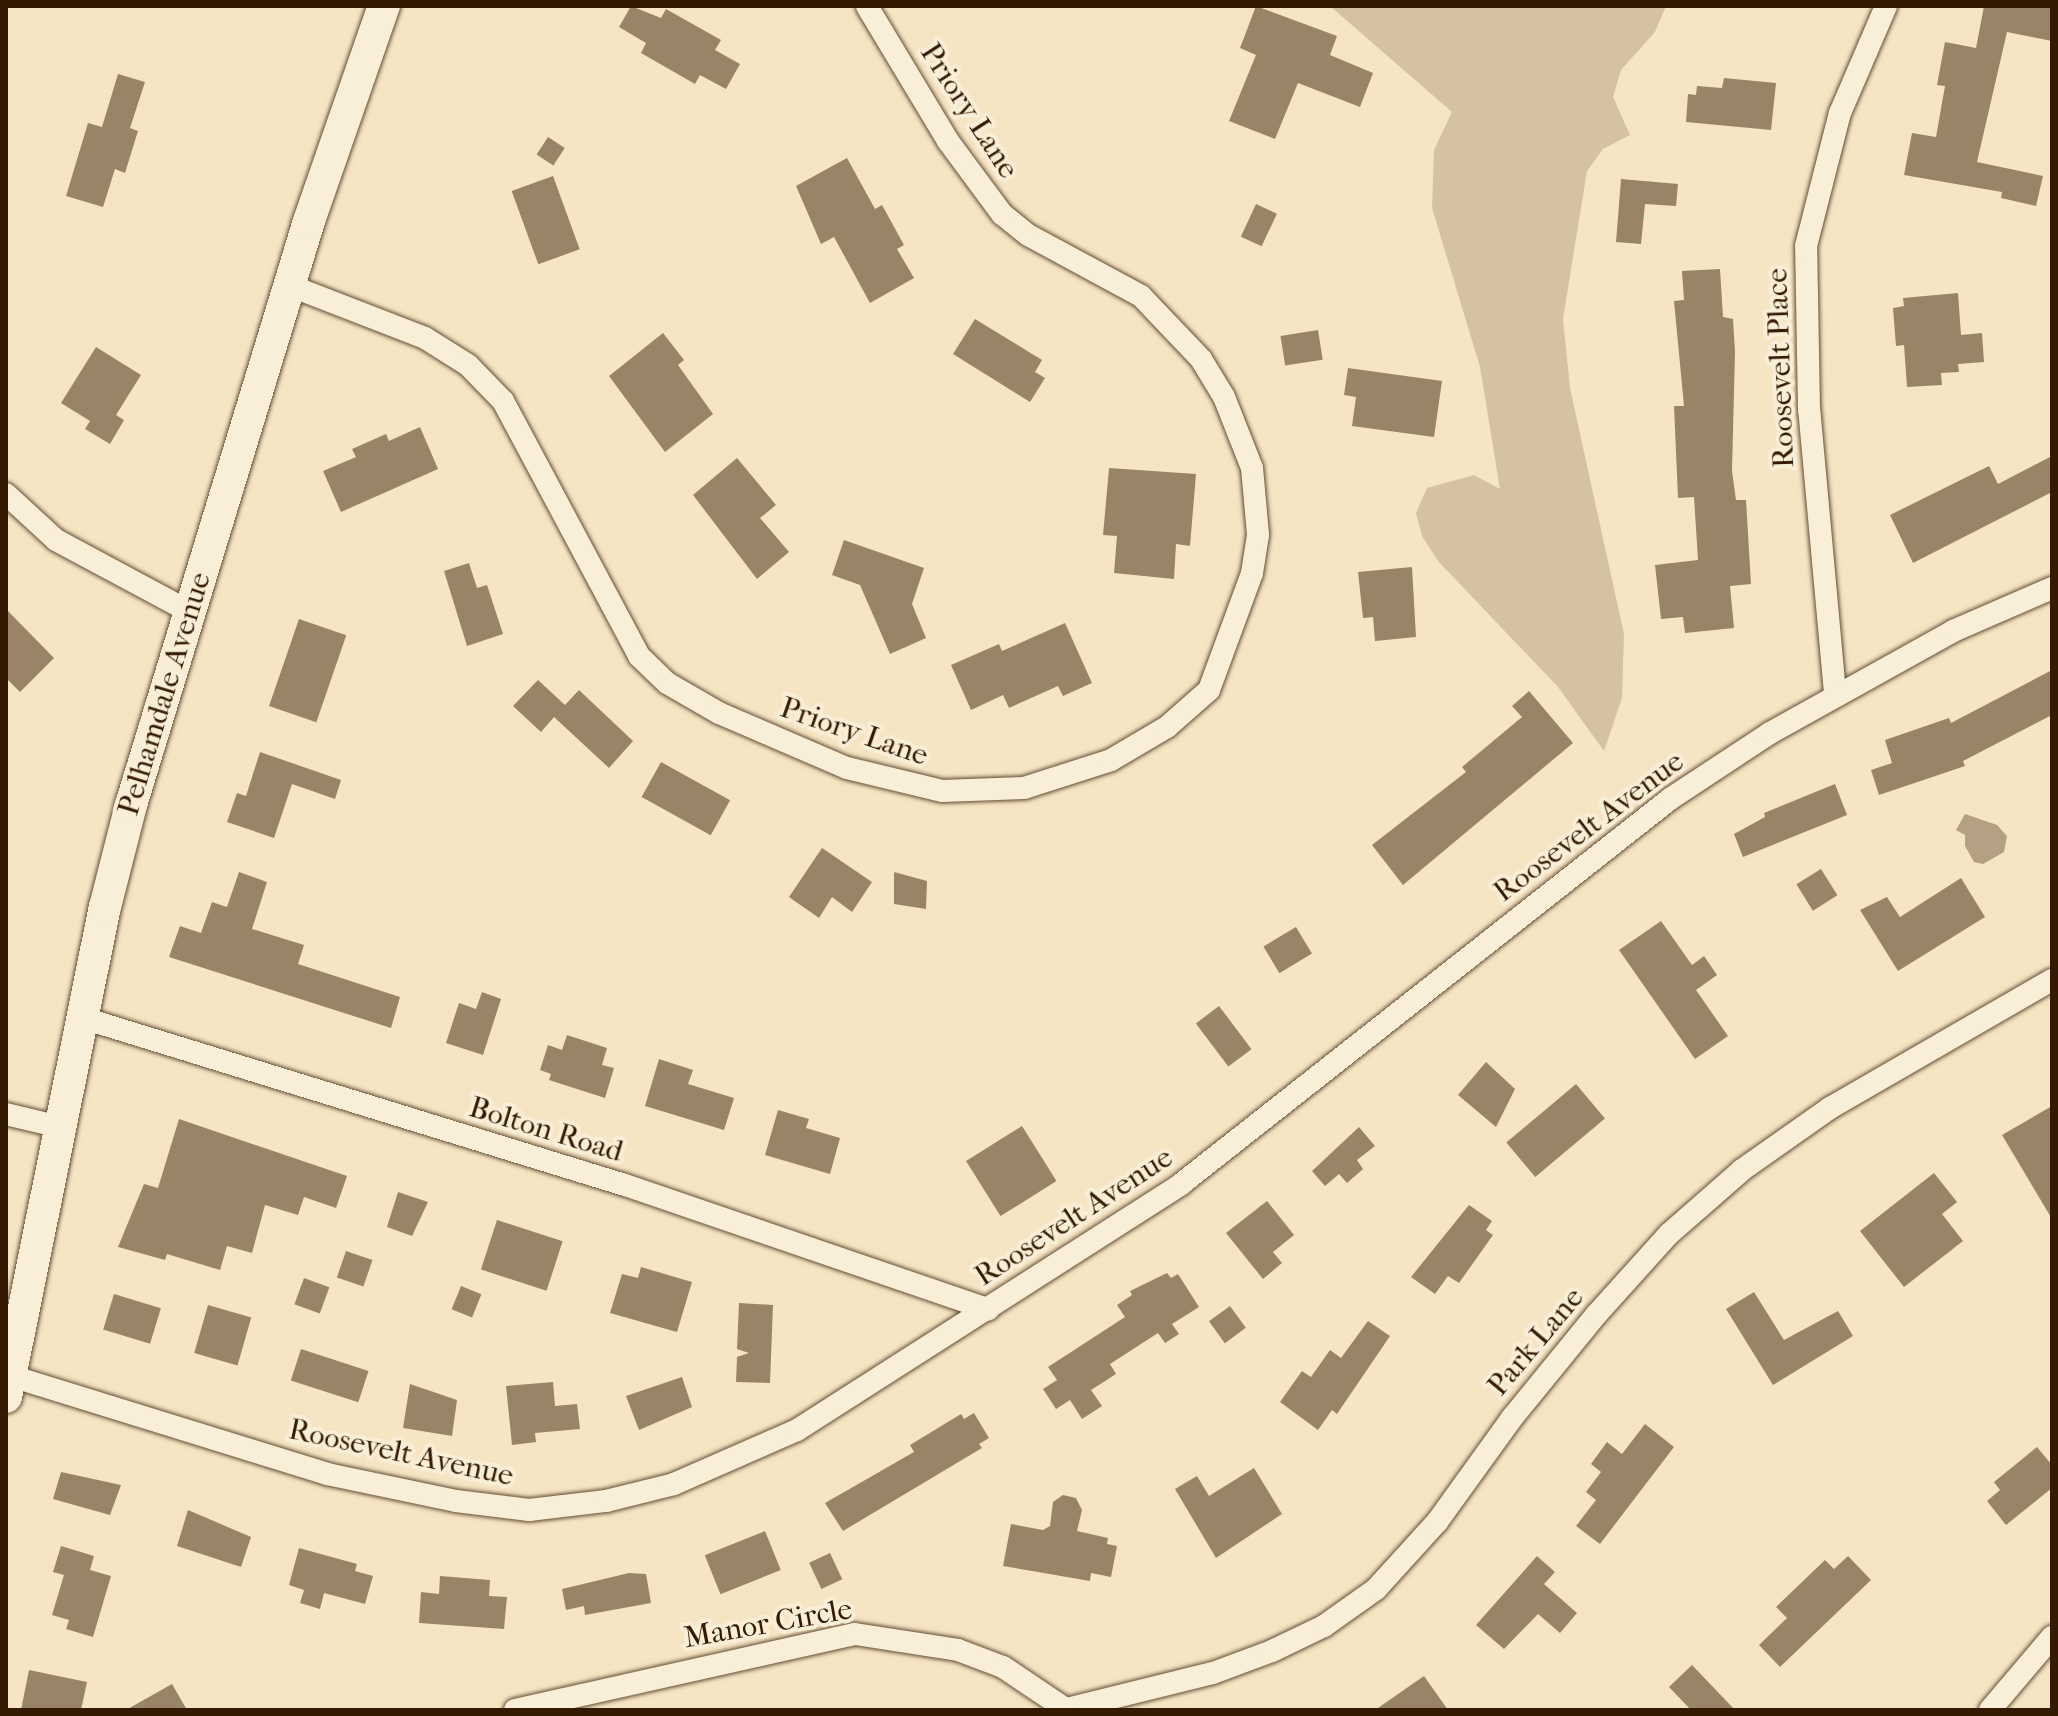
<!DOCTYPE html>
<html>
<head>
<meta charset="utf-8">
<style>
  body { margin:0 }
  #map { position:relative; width:2058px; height:1716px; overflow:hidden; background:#f6e5c3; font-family:"IM FELL French Canon",serif }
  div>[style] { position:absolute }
  .green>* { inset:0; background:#d5c2a2 }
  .water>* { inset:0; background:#b4a082 }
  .building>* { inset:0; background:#998467; transform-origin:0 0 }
  .roads { filter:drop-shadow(0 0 2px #654d33) drop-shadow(0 0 2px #654d33) }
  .street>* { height:22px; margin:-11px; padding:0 11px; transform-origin:11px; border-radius:11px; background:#f9eed8 }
  .secondary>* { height:32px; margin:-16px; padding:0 16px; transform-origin:16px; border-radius:16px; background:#f9eed8 }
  span { translate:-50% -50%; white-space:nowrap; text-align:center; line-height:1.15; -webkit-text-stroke:8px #f9eed8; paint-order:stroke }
  .street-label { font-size:30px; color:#351a03 }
  .frame { position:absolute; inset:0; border:8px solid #351a03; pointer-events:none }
</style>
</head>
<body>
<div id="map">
  <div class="green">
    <div style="clip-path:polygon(1330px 6px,1666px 6px,1655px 32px,1621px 70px,1613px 97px,1630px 135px,1603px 149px,1587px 171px,1563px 319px,1570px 388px,1624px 634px,1622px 698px,1604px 751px,1558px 687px,1438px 561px,1422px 536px,1416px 513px,1427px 488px,1474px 475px,1500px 489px,1480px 367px,1432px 208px,1434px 150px,1452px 112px)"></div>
  </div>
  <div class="water">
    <div style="clip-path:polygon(1965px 814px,1997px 825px,2007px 836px,2004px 852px,1983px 864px,1974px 862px,1965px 846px,1965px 835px,1956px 830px)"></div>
  </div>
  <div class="building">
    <div style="clip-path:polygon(631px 6px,661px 18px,666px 9px,721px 40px,715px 50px,740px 64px,726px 89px,700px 75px,695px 84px,641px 53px,646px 43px,619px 27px)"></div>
    <div style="clip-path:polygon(1256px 6px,1337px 36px,1330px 55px,1373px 73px,1360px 107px,1298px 83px,1275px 139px,1229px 121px,1256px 55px,1240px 48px)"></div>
    <div style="clip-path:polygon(1984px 6px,2052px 6px,2052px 41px,2007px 32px,1977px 162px,2043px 176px,2036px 206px,2001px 198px,2002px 192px,1904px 175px,1912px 133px,1936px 137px,1945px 86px,1937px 85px,1945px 42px,1976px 48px)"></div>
    <div style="clip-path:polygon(118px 74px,145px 82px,130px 128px,138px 131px,125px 173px,115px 169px,103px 207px,66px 196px,88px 123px,102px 127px)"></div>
    <div style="clip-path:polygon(1724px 78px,1776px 83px,1771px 130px,1686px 122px,1688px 94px,1696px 95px,1697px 86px,1722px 88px)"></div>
    <div style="left:548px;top:137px;width:20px;height:21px;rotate:33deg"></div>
    <div style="clip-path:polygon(847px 158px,875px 209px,882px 205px,904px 245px,897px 249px,914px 278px,870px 303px,834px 237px,821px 244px,796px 186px)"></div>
    <div style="left:553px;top:176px;width:78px;height:44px;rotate:70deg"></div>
    <div style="clip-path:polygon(1621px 179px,1678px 184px,1676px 206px,1645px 204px,1641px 244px,1616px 242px)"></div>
    <div style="left:1256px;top:204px;width:23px;height:36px;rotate:25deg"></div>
    <div style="clip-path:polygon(1720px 269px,1723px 317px,1733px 319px,1735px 352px,1732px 471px,1736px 500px,1746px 500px,1751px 584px,1730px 586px,1734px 628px,1685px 633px,1683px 617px,1661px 619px,1655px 565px,1698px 560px,1694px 497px,1678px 498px,1674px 406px,1684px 406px,1674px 301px,1684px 300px,1682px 271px)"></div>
    <div style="clip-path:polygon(1958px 293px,1961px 335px,1982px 333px,1984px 362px,1958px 364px,1959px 372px,1941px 373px,1942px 385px,1907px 387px,1904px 345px,1896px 346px,1893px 308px,1904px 306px,1903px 298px)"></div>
    <div style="clip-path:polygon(975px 319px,1042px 360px,1035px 372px,1045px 378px,1030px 402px,953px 354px)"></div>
    <div style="left:1318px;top:330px;width:30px;height:38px;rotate:81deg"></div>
    <div style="clip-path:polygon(663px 333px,684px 360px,678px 365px,713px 414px,665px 452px,609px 376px)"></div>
    <div style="clip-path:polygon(96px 347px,141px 375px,116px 415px,124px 420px,110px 444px,85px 429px,90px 421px,61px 403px)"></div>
    <div style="clip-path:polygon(1348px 368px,1442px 381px,1434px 437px,1352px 426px,1356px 397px,1344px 395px)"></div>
    <div style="clip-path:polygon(420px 427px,438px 469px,341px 512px,323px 471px,356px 457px,352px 449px,386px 434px,389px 441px)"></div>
    <div style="clip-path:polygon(2052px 456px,2052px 492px,1913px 563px,1890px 515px,1989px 466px,1998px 484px)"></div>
    <div style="clip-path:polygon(737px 458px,776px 505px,760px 518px,789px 552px,757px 579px,693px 495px)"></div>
    <div style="clip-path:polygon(1109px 468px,1196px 474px,1190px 546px,1176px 544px,1174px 579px,1114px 573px,1117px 536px,1103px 535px)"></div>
    <div style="clip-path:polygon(844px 540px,924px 568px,912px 604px,926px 638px,890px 654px,860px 585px,832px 575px)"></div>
    <div style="clip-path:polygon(469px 563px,477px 588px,487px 585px,503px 634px,467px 646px,444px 571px)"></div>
    <div style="clip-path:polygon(1412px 567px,1416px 637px,1375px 641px,1373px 617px,1363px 618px,1358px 572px)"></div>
    <div style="clip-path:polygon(6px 609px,54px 658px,20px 692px,6px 678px)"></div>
    <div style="left:299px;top:619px;width:50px;height:92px;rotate:19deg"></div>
    <div style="clip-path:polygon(1065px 623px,1092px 683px,1063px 696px,1058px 686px,1009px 708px,1003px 695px,971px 710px,951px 665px,999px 644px,1002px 651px)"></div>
    <div style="clip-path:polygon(2052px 670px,2052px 715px,1963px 761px,1965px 766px,1879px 795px,1871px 770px,1892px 763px,1885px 740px,1949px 718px,1951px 723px)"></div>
    <div style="clip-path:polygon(538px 680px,565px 705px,579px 690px,633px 741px,609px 768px,554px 717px,541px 732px,513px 706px)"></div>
    <div style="clip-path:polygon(1529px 691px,1573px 743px,1403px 885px,1372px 845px,1466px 772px,1462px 767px,1522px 717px,1512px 706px)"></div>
    <div style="clip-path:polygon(260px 752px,341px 780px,335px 799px,292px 784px,274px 838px,227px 822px,237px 793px,246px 796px)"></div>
    <div style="left:661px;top:762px;width:79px;height:40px;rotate:29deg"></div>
    <div style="clip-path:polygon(1835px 784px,1847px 815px,1743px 857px,1734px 834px,1765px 817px,1764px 813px)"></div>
    <div style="clip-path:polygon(822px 848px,872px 882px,852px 912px,832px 897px,819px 918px,789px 897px)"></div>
    <div style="left:1821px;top:869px;width:31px;height:29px;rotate:58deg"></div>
    <div style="clip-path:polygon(239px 872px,267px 882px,252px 929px,304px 945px,298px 964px,400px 997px,391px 1028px,169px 957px,180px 926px,201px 933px,212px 902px,227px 907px)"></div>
    <div style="clip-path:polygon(894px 872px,927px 881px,926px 909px,894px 904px)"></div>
    <div style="clip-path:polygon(1961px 878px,1985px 917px,1898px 971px,1860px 910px,1887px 897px,1900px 917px)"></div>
    <div style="clip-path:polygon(1661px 921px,1692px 965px,1704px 956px,1717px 975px,1696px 990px,1728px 1036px,1695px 1059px,1619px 950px)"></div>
    <div style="left:1296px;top:927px;width:31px;height:38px;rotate:59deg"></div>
    <div style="clip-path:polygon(482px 992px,501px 999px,483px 1055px,446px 1043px,459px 1003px,476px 1009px)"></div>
    <div style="left:1219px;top:1006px;width:54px;height:29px;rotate:53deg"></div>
    <div style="clip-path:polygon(567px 1035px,607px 1048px,602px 1065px,614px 1068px,605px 1098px,549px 1080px,551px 1074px,540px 1070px,548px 1045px,562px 1050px)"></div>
    <div style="clip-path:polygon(659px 1059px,693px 1070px,688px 1084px,734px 1098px,724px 1130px,645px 1106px)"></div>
    <div style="clip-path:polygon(1486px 1062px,1515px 1089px,1496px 1127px,1458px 1095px)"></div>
    <div style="left:1576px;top:1084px;width:45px;height:91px;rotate:50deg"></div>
    <div style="clip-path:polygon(2052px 1106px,2052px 1219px,2002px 1135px)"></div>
    <div style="clip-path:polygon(778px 1110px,809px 1119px,806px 1128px,840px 1138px,830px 1174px,765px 1155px)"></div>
    <div style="clip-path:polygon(179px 1119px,347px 1176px,336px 1208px,304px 1197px,298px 1215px,265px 1205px,252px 1253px,227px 1246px,220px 1270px,167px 1254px,165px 1260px,118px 1247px,144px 1184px,158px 1188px)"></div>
    <div style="left:1022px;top:1126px;width:65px;height:66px;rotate:58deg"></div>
    <div style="clip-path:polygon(1359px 1127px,1375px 1146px,1357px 1160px,1363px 1169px,1347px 1183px,1339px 1174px,1325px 1186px,1312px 1171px)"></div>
    <div style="clip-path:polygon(1934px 1173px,1957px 1202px,1942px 1214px,1963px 1241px,1904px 1287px,1860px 1231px)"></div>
    <div style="clip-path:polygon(398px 1192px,428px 1202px,412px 1236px,387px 1227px)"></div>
    <div style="clip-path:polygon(1267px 1201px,1294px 1235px,1273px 1252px,1282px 1263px,1263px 1279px,1226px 1233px)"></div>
    <div style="clip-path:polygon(1469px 1205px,1492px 1221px,1486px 1230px,1493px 1235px,1459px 1283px,1448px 1276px,1435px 1294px,1411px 1277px)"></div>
    <div style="left:497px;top:1220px;width:69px;height:52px;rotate:18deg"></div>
    <div style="left:346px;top:1251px;width:28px;height:28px;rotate:19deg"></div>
    <div style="clip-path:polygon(641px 1267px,692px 1282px,677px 1332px,610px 1313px,622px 1274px,638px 1278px)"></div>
    <div style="clip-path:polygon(1167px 1273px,1171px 1278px,1178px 1274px,1199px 1307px,1172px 1324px,1179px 1334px,1165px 1343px,1158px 1333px,1110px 1364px,1116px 1374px,1091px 1390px,1102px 1406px,1082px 1419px,1070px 1400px,1056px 1409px,1043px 1389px,1057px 1380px,1048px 1367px,1125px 1317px,1117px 1305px,1132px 1295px,1130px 1291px)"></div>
    <div style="left:304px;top:1278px;width:27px;height:28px;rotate:20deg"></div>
    <div style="left:461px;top:1286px;width:22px;height:25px;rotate:22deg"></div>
    <div style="clip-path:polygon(1754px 1292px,1784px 1340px,1838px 1311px,1853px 1336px,1773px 1385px,1726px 1309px)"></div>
    <div style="left:114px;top:1294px;width:49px;height:37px;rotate:17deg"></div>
    <div style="clip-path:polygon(739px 1303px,773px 1305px,770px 1383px,736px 1382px,737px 1357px,749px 1353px,737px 1349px)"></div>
    <div style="left:208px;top:1305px;width:45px;height:50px;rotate:16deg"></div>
    <div style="left:1230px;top:1306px;width:27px;height:26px;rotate:54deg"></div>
    <div style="clip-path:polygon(1368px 1321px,1390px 1336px,1337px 1414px,1332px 1410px,1318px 1430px,1280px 1402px,1302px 1371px,1311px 1377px,1330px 1350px,1341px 1358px)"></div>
    <div style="left:301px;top:1349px;width:71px;height:33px;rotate:18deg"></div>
    <div style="clip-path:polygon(682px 1377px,692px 1407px,639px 1430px,626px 1396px)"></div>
    <div style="clip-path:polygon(553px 1382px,555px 1406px,577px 1404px,580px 1429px,535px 1433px,536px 1442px,512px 1445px,506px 1386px)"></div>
    <div style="clip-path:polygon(410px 1384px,457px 1400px,452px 1436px,403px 1428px)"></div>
    <div style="clip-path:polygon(974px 1413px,989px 1438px,979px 1444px,982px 1448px,843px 1531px,825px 1503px,914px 1452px,910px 1445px,961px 1414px,964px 1419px)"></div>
    <div style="clip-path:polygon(1645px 1424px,1674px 1447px,1600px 1544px,1576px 1526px,1596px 1500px,1586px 1492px,1601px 1472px,1591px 1464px,1607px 1442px,1622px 1454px)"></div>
    <div style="clip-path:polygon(2037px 1447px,2052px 1465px,2052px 1488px,2006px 1525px,1987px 1501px,2000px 1490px,1994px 1482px)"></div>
    <div style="clip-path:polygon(1254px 1468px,1282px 1514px,1216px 1558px,1175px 1489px,1197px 1476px,1209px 1496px)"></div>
    <div style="clip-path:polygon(61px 1472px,121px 1485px,110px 1515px,53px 1499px)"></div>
    <div style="clip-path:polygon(1063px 1495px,1076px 1498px,1082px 1510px,1077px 1531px,1108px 1538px,1107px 1544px,1117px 1546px,1111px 1577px,1091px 1573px,1090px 1581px,1003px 1566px,1011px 1524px,1043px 1530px,1050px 1526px,1053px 1502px)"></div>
    <div style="clip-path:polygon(188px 1510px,251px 1537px,241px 1567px,177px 1546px)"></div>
    <div style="left:765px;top:1531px;width:42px;height:65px;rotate:68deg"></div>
    <div style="clip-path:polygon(61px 1546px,94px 1556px,90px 1570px,111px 1576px,93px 1637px,66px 1629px,69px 1620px,52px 1615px,64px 1575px,53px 1572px)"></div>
    <div style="clip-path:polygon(299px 1548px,357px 1564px,355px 1571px,373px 1576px,365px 1604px,324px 1593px,320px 1609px,300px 1603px,304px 1590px,289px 1585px)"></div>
    <div style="left:830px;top:1553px;width:29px;height:23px;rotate:65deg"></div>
    <div style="clip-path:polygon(1537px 1556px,1555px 1572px,1544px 1584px,1577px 1613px,1560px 1633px,1538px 1614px,1504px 1649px,1476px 1625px)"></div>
    <div style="clip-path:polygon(1848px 1556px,1871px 1580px,1780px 1667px,1759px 1645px,1787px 1618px,1776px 1607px,1825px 1560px,1834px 1569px)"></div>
    <div style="clip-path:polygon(629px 1573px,646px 1574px,651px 1603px,585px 1615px,584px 1606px,566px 1610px,562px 1589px)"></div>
    <div style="clip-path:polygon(440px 1576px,490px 1580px,489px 1596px,507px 1597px,504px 1629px,419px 1623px,421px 1592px,439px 1594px)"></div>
    <div style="clip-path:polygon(1692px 1665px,1735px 1710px,1691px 1710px,1669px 1687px)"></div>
    <div style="clip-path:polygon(29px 1670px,87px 1682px,81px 1710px,21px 1710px)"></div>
    <div style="clip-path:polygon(1424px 1676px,1448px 1710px,1375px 1710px)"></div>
    <div style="clip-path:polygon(172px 1684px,187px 1710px,126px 1710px)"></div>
  </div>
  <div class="roads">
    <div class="street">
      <div style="left:291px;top:286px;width:144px;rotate:21.2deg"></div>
      <div style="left:425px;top:338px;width:51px;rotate:32.1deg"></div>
      <div style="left:468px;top:365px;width:50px;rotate:45.8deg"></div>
      <div style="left:503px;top:401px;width:289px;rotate:61.9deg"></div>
      <div style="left:639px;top:656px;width:39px;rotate:44deg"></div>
      <div style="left:667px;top:683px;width:60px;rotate:30deg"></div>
      <div style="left:719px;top:713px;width:139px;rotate:23.3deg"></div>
      <div style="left:847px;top:768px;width:98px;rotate:13.6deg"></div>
      <div style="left:942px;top:791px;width:82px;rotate:-2.1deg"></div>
      <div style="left:1024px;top:788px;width:91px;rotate:-17.8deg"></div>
      <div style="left:1111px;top:760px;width:65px;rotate:-30.5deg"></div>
      <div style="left:1167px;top:727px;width:56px;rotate:-41.4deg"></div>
      <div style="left:1209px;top:690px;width:125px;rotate:-69.8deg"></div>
      <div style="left:1252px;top:573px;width:39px;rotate:-81deg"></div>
      <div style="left:1258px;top:534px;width:66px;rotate:-95.2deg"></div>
      <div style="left:1252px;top:468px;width:76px;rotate:-111.5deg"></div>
      <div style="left:1224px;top:397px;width:44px;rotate:-121.2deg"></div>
      <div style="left:1201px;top:359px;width:87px;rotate:-133.6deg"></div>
      <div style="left:1141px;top:296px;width:128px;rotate:-151.6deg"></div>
      <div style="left:1028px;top:235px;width:33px;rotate:-141deg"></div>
      <div style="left:1002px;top:214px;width:91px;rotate:-126.5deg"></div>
      <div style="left:948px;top:141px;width:157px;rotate:-121deg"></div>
      <div style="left:6px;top:494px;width:68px;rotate:42.6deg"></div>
      <div style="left:56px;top:540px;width:152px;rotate:28.2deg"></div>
      <div style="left:1835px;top:693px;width:284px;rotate:-95.2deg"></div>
      <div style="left:1809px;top:410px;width:164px;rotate:-91deg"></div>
      <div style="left:1806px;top:246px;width:137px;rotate:-75.7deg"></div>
      <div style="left:1840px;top:113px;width:116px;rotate:-66.7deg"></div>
      <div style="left:83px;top:1018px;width:567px;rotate:17.13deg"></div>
      <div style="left:625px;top:1185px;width:384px;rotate:18.9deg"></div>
      <div style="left:6px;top:1114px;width:56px;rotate:13.5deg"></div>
      <div style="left:11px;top:1376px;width:331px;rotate:17.2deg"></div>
      <div style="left:327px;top:1474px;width:132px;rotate:11.8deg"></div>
      <div style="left:456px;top:1501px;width:74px;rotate:7deg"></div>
      <div style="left:529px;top:1510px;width:78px;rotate:-6.7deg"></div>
      <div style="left:606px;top:1501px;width:70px;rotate:-14deg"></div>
      <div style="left:674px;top:1484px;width:134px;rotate:-23.7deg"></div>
      <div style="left:797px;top:1430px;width:456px;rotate:-32.6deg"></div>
      <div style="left:1181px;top:1184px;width:622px;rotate:-38.21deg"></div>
      <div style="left:1670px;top:799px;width:120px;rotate:-33.4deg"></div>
      <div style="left:1770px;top:733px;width:210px;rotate:-29.1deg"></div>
      <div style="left:1953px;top:631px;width:108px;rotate:-23.5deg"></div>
      <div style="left:1067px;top:1709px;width:150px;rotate:-13.9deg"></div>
      <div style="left:1213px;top:1673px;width:63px;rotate:-20.4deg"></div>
      <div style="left:1272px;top:1651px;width:58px;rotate:-25.7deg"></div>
      <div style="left:1324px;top:1626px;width:64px;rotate:-35.4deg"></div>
      <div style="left:1376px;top:1589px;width:91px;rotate:-47.7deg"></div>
      <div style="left:1437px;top:1522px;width:128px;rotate:-54.2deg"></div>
      <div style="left:1512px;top:1418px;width:133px;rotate:-50.8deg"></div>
      <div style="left:1596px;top:1315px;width:109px;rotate:-48deg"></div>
      <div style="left:1669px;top:1234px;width:97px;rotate:-41.2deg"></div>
      <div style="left:1742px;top:1170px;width:108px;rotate:-35.2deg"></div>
      <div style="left:1830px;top:1108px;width:256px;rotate:-30deg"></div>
      <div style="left:515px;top:1710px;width:348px;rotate:-12.6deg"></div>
      <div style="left:855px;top:1634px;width:104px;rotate:8.8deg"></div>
      <div style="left:958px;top:1650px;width:48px;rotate:20.7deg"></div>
      <div style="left:1003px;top:1667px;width:77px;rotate:33.9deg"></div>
      <div style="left:1990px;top:1710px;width:96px;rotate:-49.7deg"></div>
    </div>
    <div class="secondary">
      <div style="left:6px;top:1397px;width:500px;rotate:-78.6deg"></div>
      <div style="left:105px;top:907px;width:105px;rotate:-75.7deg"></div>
      <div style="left:131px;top:805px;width:611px;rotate:-73.05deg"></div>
      <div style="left:309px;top:221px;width:228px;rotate:-70.8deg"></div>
    </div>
  </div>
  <div class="street-label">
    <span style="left:969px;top:111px;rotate:57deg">Priory Lane</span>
    <span style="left:1781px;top:368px;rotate:-92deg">Roosevelt Place</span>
    <span style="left:165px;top:694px;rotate:-73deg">Pelhamdale Avenue</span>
    <span style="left:854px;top:732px;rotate:19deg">Priory Lane</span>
    <span style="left:1589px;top:827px;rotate:-37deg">Roosevelt Avenue</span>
    <span style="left:546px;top:1130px;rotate:17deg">Bolton Road</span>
    <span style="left:1074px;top:1217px;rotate:-33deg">Roosevelt Avenue</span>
    <span style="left:1536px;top:1342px;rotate:-50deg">Park Lane</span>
    <span style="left:401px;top:1453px;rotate:12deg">Roosevelt Avenue</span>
    <span style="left:768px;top:1624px;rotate:-10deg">Manor Circle</span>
  </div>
  <div class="frame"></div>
</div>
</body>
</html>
